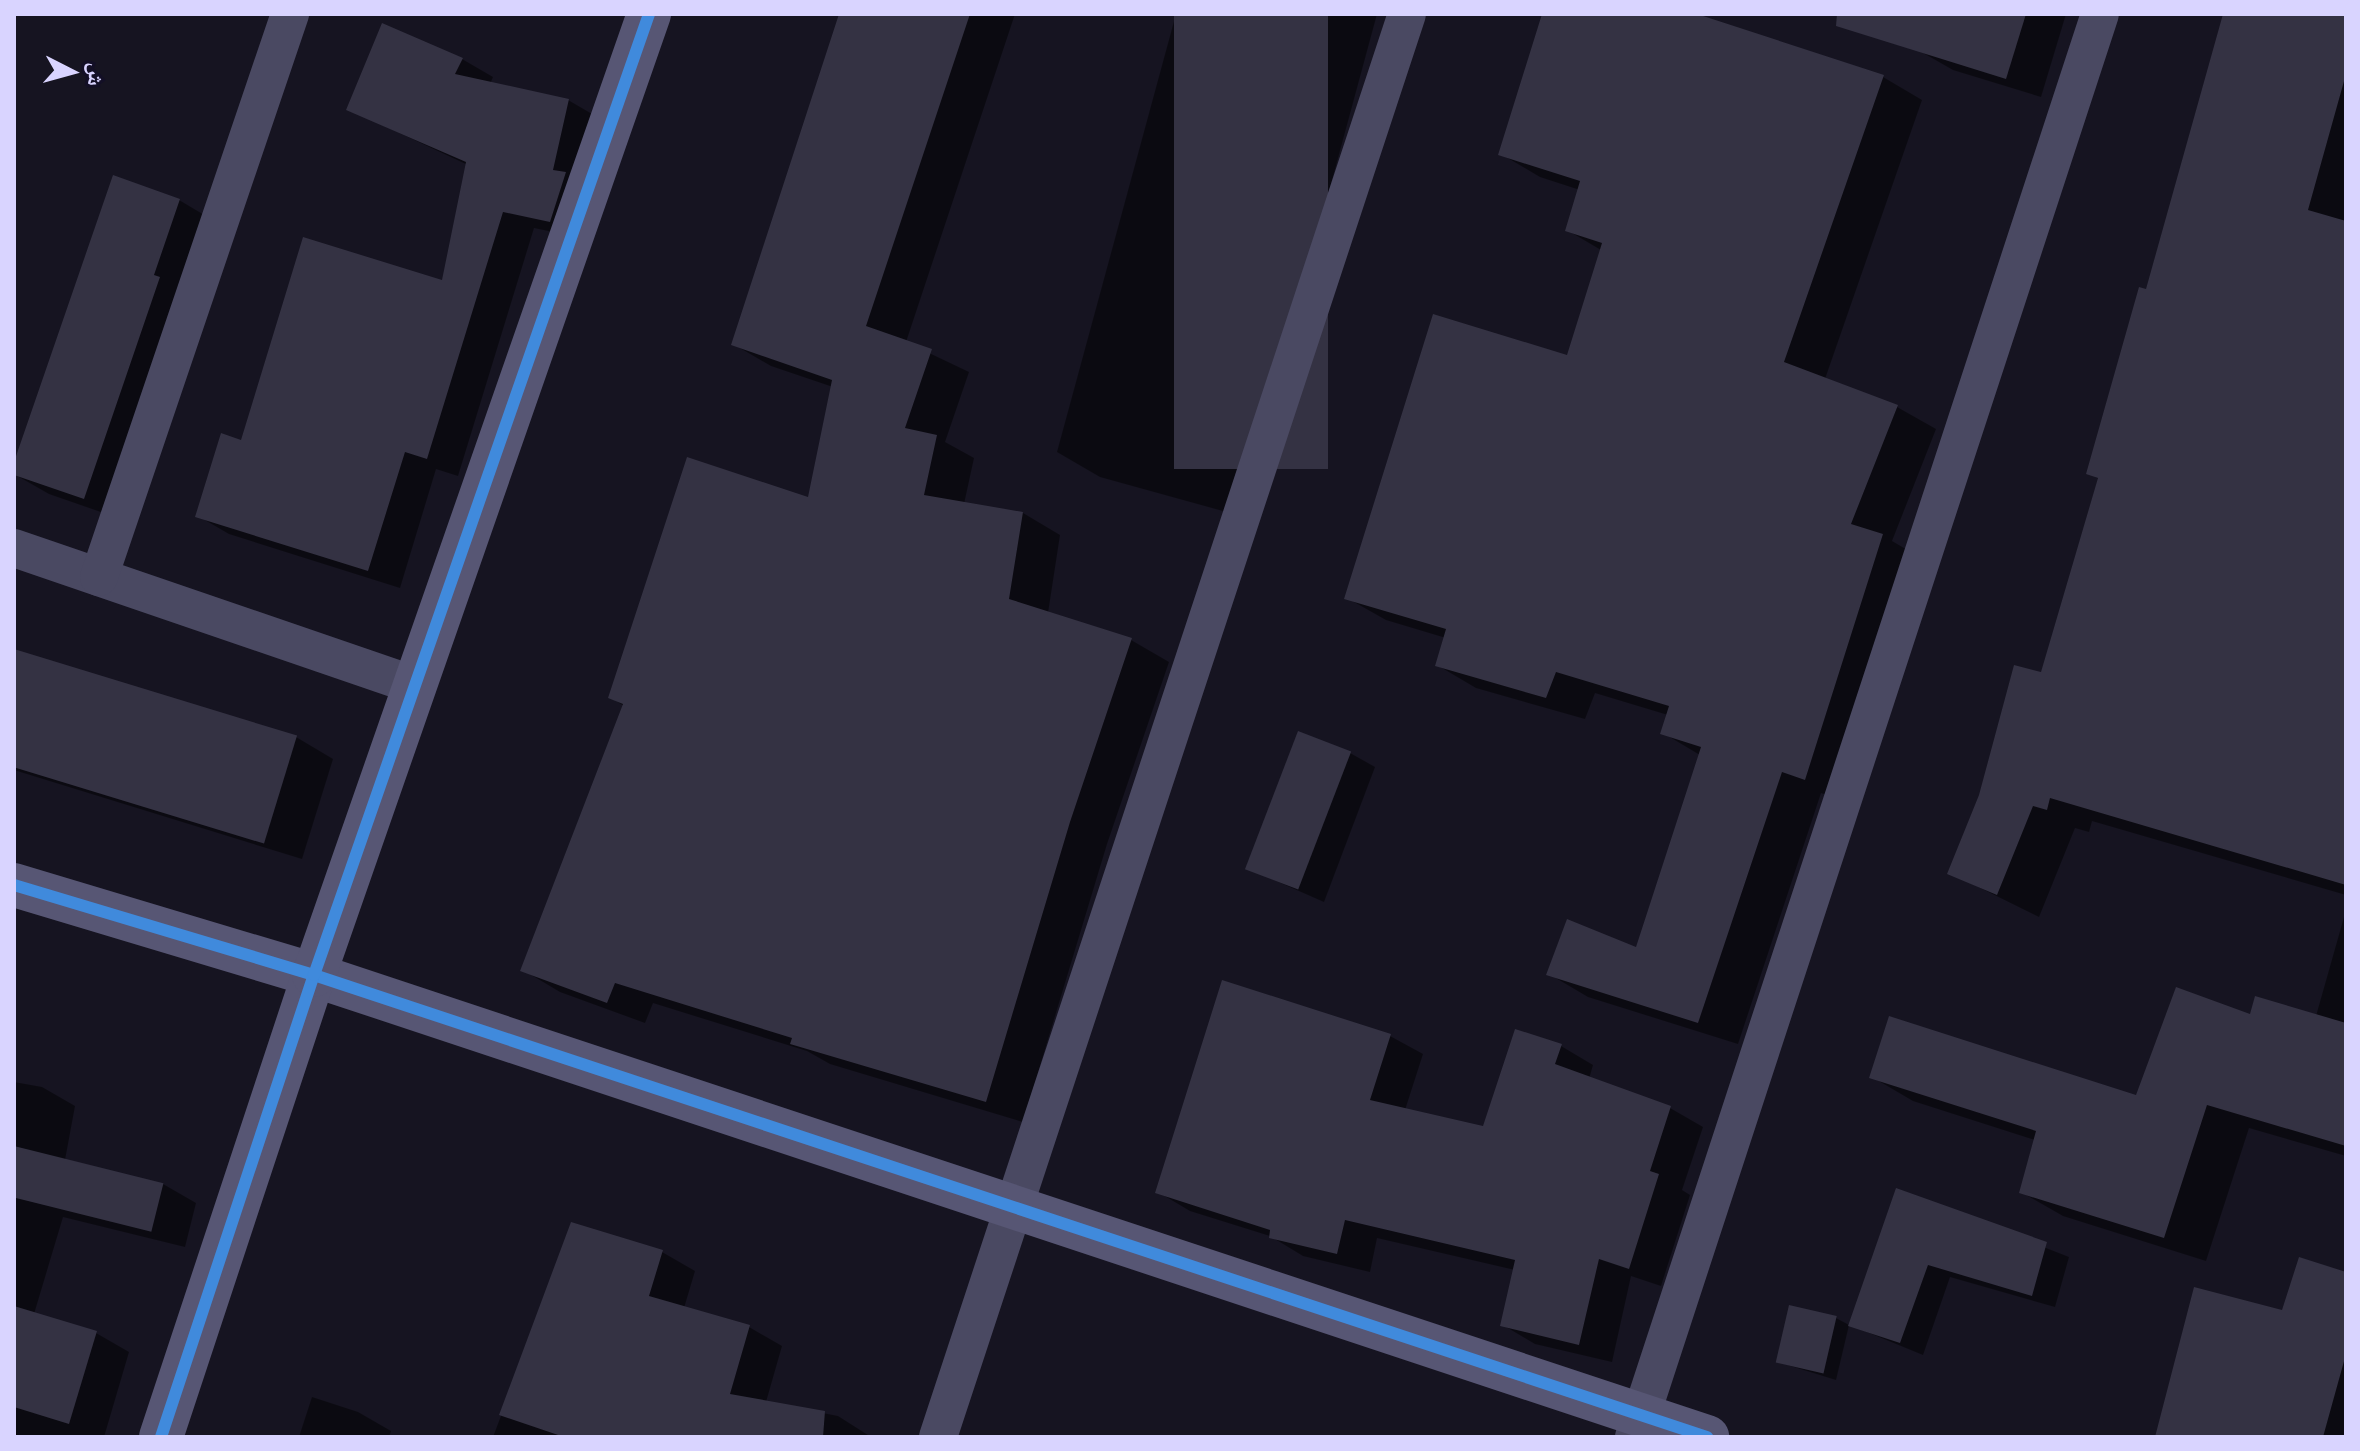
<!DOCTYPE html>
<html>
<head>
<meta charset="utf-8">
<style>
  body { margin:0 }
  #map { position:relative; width:2360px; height:1451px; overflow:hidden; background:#161421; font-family:Roboto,"Noto Naskh Arabic",sans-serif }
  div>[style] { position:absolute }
  .shadow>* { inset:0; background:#0007 }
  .building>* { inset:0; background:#343243; transform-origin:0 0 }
  .lane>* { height:38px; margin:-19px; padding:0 19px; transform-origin:19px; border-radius:19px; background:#4a4962 }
  .secondary>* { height:44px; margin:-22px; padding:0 22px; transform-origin:22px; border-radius:22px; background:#575674 }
  .cycleway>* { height:12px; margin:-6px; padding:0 6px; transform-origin:6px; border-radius:6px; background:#408adc }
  span { translate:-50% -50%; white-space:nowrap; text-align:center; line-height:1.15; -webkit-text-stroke:6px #130f26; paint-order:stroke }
  .frame { position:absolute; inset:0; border:16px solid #d9d4ff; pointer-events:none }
  .north { position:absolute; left:32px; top:32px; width:80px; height:80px; -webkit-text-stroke:6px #130f26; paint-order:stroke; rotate:96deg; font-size:22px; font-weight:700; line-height:32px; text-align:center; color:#d9d4ff }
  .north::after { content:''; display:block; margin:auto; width:28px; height:36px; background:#d9d4ff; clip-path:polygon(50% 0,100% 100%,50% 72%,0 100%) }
</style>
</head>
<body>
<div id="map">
  <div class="shadow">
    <div style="clip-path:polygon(842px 14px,1015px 14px,906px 342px,969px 372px,945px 442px,974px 458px,964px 504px,1023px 513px,1060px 535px,1048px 613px,1131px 640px,1169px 662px,1107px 844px,1023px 1122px,830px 1064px,807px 1051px,653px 1003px,645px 1023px,560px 992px,523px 970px,624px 706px,610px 697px,809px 499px,833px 387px,771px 366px,733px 344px)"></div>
    <div style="clip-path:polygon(1176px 14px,1377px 14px,1241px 516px,1100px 477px,1057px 452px)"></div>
    <div style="clip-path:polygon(1544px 14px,1687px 14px,1883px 77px,1922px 100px,1825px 379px,1897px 407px,1936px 429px,1892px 541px,1921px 558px,1845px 801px,1821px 793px,1738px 1044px,1588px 997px,1549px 974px,1638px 949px,1700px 755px,1663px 733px,1668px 715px,1595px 693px,1585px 719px,1476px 688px,1437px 665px,1446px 638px,1386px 620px,1347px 598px,1569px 357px,1601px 250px,1567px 230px,1580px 190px,1540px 177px,1501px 154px)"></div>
    <div style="clip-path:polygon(1929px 14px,2066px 14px,2041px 97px,1953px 70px,1918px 50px)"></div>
    <div style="clip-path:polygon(2225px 14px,2346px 14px,2346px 895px,2092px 821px,2089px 832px,2075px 828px,2039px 917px,1950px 873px,2042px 675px,2099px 479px,2088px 473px,2148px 292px)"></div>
    <div style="clip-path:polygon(462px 59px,493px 77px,490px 84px,568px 100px,599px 118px,582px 238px,534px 228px,458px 476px,436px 469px,400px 588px,229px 534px,198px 516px,242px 442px,443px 283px,468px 165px,348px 109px)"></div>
    <div style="clip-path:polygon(179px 200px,216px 222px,121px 519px,49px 494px,14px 474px,14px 468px)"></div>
    <div style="clip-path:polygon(14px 651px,296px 737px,333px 759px,302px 859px,14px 770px)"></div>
    <div style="clip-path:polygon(1350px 753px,1375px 767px,1324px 902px,1247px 868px)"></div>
    <div style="clip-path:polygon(2346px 910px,2346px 1156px,2249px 1128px,2206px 1261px,2063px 1216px,2021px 1192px,2035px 1140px,1913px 1101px,1872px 1077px,2138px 1097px,2251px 1016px,2316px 1016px)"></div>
    <div style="clip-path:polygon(1390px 1036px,1423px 1054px,1405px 1110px,1484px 1129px,1561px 1046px,1593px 1065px,1589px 1079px,1670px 1108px,1703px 1127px,1682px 1190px,1690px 1195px,1661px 1286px,1631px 1276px,1612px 1362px,1535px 1344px,1503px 1325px,1515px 1270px,1377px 1238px,1370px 1272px,1303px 1256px,1270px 1236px,1190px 1211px,1158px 1192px)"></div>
    <div style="clip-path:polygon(14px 1082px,42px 1087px,75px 1106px,65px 1160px,163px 1184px,196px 1203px,185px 1247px,63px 1217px,34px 1314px,96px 1333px,129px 1352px,104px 1437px,14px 1437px)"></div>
    <div style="clip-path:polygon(1897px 1190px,2069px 1257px,2055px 1307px,1950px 1277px,1923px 1355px,1850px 1325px)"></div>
    <div style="clip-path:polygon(573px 1225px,662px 1252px,695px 1271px,684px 1308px,749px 1327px,782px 1346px,766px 1402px,838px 1416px,871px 1437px,493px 1437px)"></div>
    <div style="clip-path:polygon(2346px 1274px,2344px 1437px,2156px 1437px,2284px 1313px)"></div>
    <div style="clip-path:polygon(1836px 1318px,1849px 1325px,1836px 1380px,1778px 1362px)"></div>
    <div style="clip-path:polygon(312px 1397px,358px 1412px,391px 1431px,389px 1437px,299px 1437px)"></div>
  </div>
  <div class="building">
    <div style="clip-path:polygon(839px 14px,970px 14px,866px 326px,932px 349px,905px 428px,937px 435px,924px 495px,1023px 512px,1009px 599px,1132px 638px,1070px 822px,986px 1102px,790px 1044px,792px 1038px,615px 983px,607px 1003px,520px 971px,623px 704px,608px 698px,687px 457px,808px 497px,832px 380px,731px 345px)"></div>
    <div style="left:1174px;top:14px;width:154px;height:455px"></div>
    <div style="clip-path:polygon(1542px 14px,1697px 14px,1884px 75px,1784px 362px,1898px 405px,1851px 524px,1883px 534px,1805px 780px,1782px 772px,1698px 1023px,1546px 975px,1567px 919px,1636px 947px,1701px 747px,1660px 734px,1669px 706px,1556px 672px,1546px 698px,1435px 666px,1446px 629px,1344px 599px,1433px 314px,1567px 355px,1602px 243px,1565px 231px,1580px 181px,1498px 155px)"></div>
    <div style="clip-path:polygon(1837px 14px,2026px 14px,2006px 79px,1836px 26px)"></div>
    <div style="clip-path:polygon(2223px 14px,2346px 14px,2346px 74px,2308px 210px,2346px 221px,2346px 885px,2050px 798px,2047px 810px,2033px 806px,1997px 895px,1947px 874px,1979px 795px,2014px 665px,2041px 672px,2098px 478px,2086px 474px,2139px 287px,2146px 289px)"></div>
    <div style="clip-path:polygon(382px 23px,463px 58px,455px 74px,569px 99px,553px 170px,566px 172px,550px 222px,503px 212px,427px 459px,405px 452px,368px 571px,195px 517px,221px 433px,241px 440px,303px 237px,442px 280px,466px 162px,346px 110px)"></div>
    <div style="clip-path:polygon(113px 175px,180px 199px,154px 275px,160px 277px,84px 499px,14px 475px,14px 462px)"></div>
    <div style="left:14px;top:649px;width:296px;height:113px;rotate:17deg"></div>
    <div style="left:1298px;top:731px;width:57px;height:148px;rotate:21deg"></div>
    <div style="clip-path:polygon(1222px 980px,1391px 1034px,1370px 1100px,1483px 1126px,1515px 1029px,1562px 1044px,1555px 1064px,1671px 1106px,1650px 1171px,1659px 1174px,1629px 1269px,1599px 1259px,1579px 1345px,1500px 1326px,1515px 1260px,1345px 1220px,1337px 1254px,1269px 1238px,1270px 1230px,1155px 1193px)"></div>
    <div style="clip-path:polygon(2176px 987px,2250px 1014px,2255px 996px,2346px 1023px,2346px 1146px,2207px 1105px,2164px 1238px,2019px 1193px,2036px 1131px,1869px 1078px,1889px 1016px,2136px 1095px)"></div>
    <div style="left:14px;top:1146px;width:154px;height:50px;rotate:14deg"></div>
    <div style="clip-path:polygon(1896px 1188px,2047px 1242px,2032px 1296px,1928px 1265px,1900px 1343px,1848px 1326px)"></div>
    <div style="clip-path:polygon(571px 1222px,663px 1250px,649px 1296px,750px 1325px,730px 1394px,825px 1411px,823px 1437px,564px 1437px,499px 1415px)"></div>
    <div style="clip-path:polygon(2299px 1257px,2346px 1272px,2346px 1354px,2323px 1437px,2155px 1437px,2194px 1287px,2282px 1310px)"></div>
    <div style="left:1789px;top:1305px;width:49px;height:59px;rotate:13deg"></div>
    <div style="clip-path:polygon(14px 1306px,97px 1331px,69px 1424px,14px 1407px)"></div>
  </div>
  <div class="lane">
    <div style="left:14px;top:548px;width:425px;rotate:18.9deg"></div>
    <div style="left:99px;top:577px;width:595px;rotate:-71.26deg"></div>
    <div style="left:938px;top:1437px;width:1498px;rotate:-71.76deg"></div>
    <div style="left:1634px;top:1437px;width:1497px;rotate:-71.87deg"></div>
  </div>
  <div class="secondary">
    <div style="left:14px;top:885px;width:313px;rotate:16.7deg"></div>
    <div style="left:314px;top:975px;width:1468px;rotate:18.35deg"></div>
    <div style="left:161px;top:1437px;width:487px;rotate:-71.7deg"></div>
    <div style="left:314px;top:975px;width:1018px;rotate:-70.78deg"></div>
  </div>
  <div class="cycleway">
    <div style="left:14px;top:885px;width:313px;rotate:16.7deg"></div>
    <div style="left:314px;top:975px;width:1468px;rotate:18.35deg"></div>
    <div style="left:161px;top:1437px;width:487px;rotate:-71.7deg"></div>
    <div style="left:314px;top:975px;width:1018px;rotate:-70.78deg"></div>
  </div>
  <div class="frame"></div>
  <div class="north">ش</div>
</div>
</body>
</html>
